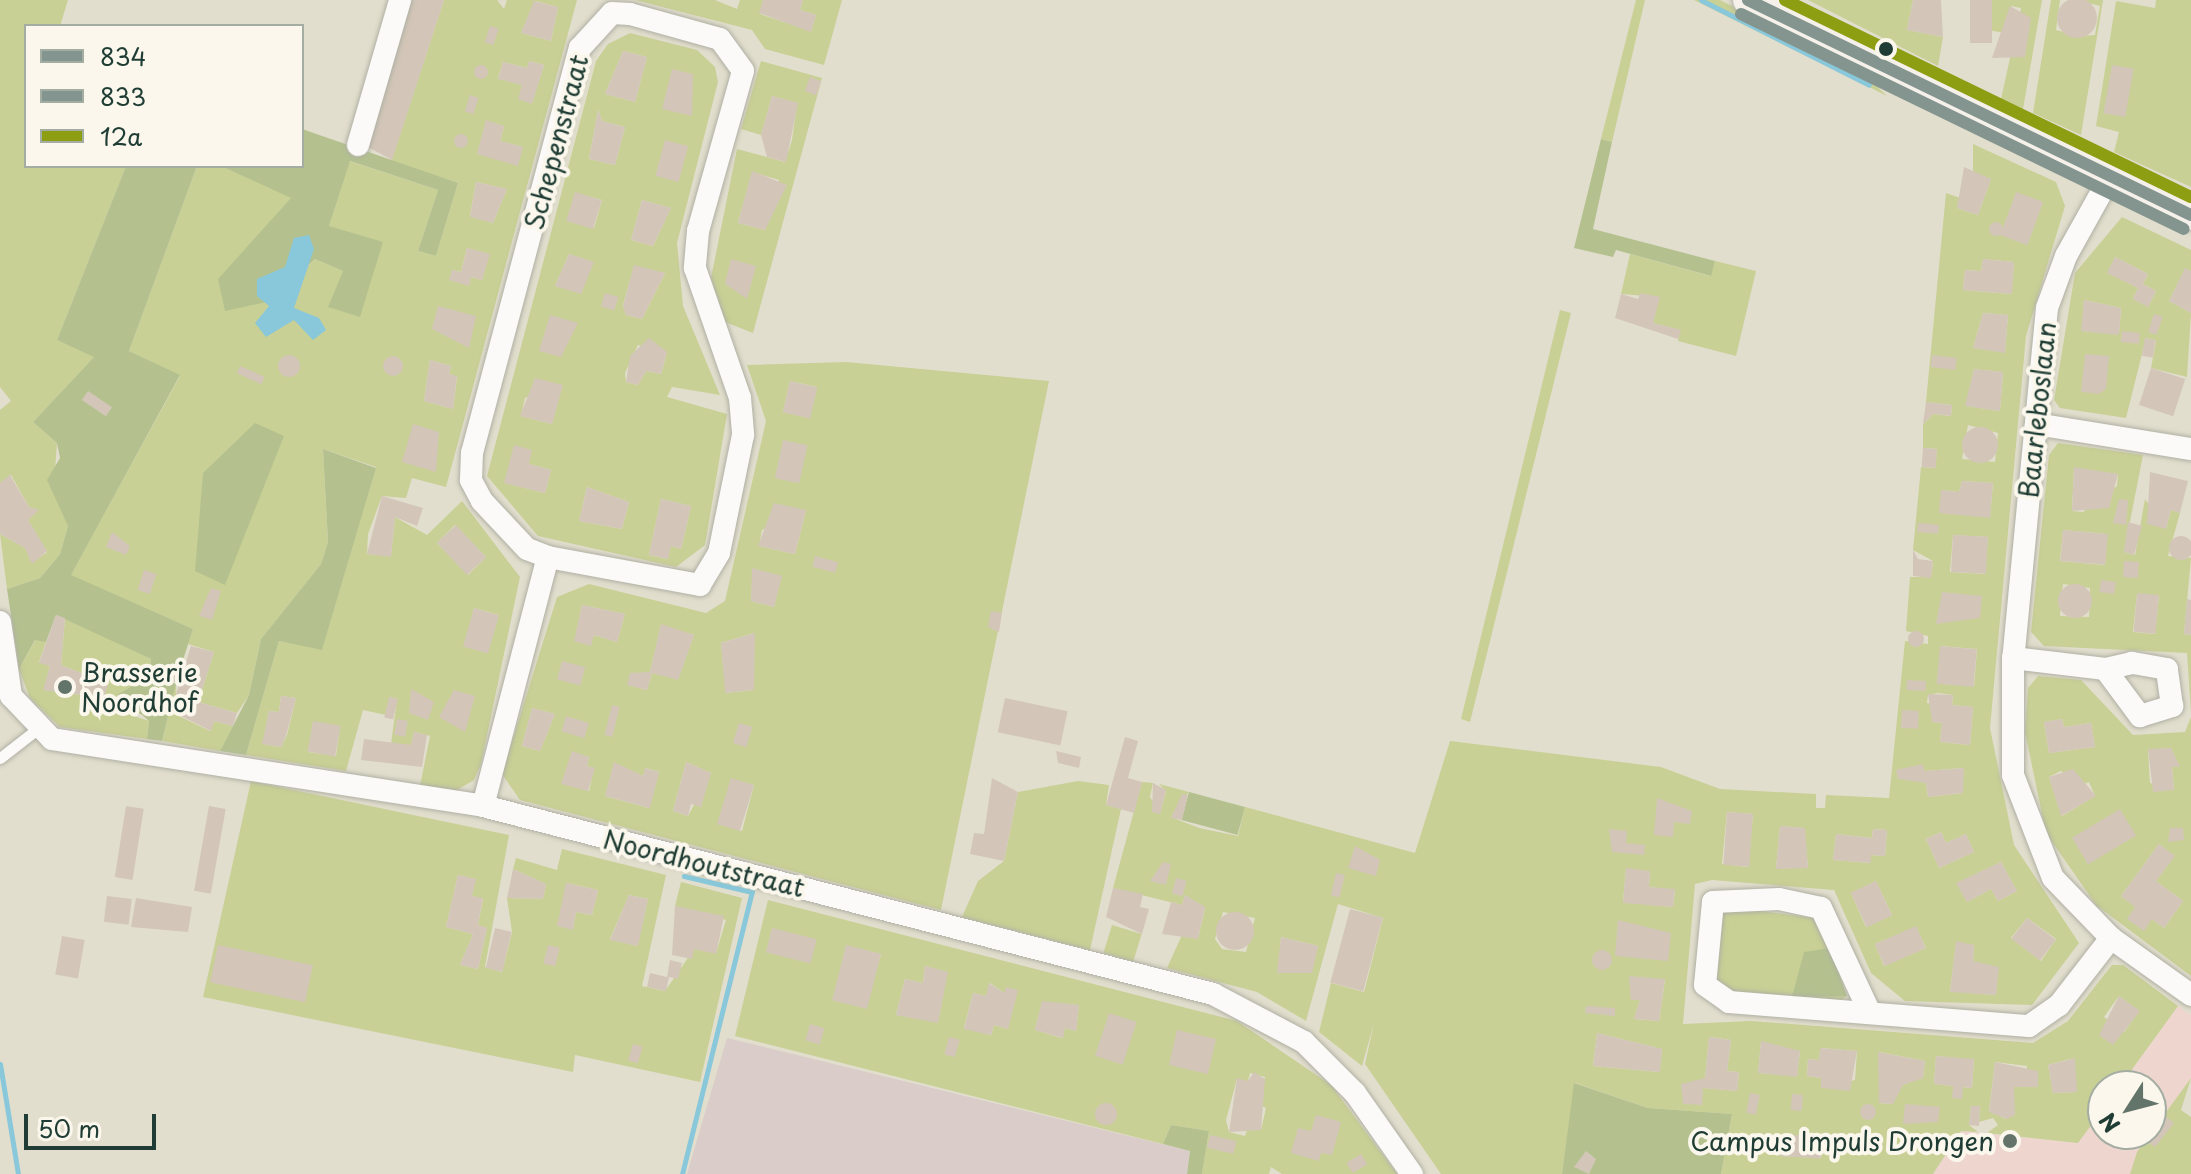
<!DOCTYPE html>
<html>
<head>
<meta charset="utf-8">
<style>
  body { margin:0 }
  #map { position:relative; width:2191px; height:1174px; overflow:hidden; background:#e2decd; font-family:"Playpen Sans",sans-serif }
  div>[style] { position:absolute }
  .built>* { inset:0; background:#eed6cf }
  .industrial>* { inset:0; background:#d9ccc9 }
  .green>* { inset:0; background:#c8d095; transform-origin:0 0 }
  .forest>* { inset:0; background:#b4c18f; transform-origin:0 0 }
  .water>* { inset:0; background:#88c8da }
  .stream>* { height:5px; margin:-2.5px; padding:0 2.5px; transform-origin:2.5px; border-radius:2.5px; background:#88c8da }
  .building>* { inset:0; background:#d3c6b8; transform-origin:0 0 }
  .round { border-radius:50% }
  .roads { filter:drop-shadow(0 0 2px #afb0a4) drop-shadow(0 0 2px #afb0a4) }
  .service>* { height:11px; margin:-5.5px; padding:0 5.5px; transform-origin:5.5px; border-radius:5.5px; background:#fbfaf8 }
  .minor>* { height:22px; margin:-11px; padding:0 11px; transform-origin:11px; border-radius:11px; background:#fbfaf8 }
  .secondary>* { height:30px; margin:-15px; padding:0 15px; transform-origin:15px; border-radius:15px; background:#f5f1ea }
  .bus-1>* { height:12px; margin:-6px; padding:0 6px; transform-origin:6px; border-radius:6px; background:#84948f }
  .bus-2>* { height:12px; margin:-6px; padding:0 6px; transform-origin:6px; border-radius:6px; background:#84948f }
  .bus-3>* { height:12px; margin:-6px; padding:0 6px; transform-origin:6px; border-radius:6px; background:#8d9e12 }
  .dots>* { width:22px; height:22px; translate:-50% -50%; box-sizing:border-box; border:4px solid #fbf7ec; border-radius:50% }
  span { translate:-50% -50%; white-space:nowrap; text-align:center; line-height:1.15; -webkit-text-stroke:8px #fbf7ec; paint-order:stroke }
  .street-label { font-size:26px; color:#1f3d34 }
  .poi-label { font-size:26px; color:#1f3d34 }
  .left { translate:0 -50%; text-align:left }
  .right { translate:-100% -50%; text-align:right }
  .legend { position:absolute; left:24px; top:24px; width:280px; height:144px; box-sizing:border-box; background:#fbf7ec; border:2px solid #a3ada2; margin:0; padding:10px 14px; list-style:none; font-size:24px; color:#1f3d34 }
  .legend li { display:flex; align-items:center; gap:16px; height:40px }
  .legend b { width:40px; border:2px solid #a3ada2 }
  .north { position:absolute; left:2087px; top:1070px; width:80px; height:80px; box-sizing:border-box; background:#fbf7ec; border:2px solid #a3ada2; border-radius:50%; rotate:234deg; font-size:22px; font-weight:700; line-height:32px; text-align:center; color:#1f3d34 }
  .north::after { content:''; display:block; margin:auto; width:28px; height:36px; background:#63756a; clip-path:polygon(50% 0,100% 100%,50% 72%,0 100%) }
  .scale { position:absolute; left:24px; top:1114px; width:132px; height:36px; box-sizing:border-box; border:4px solid #1f3d34; border-top:0; padding-left:10px; font-size:24px; line-height:28px; white-space:nowrap; color:#1f3d34; -webkit-text-stroke:6px #fbf7ec; paint-order:stroke }
</style>
</head>
<body>
<div id="map">
  <div class="built">
    <div style="clip-path:polygon(2178px 1006px,2191px 1015px,2191px 1078px,2151px 1133px,2151px 1086px,2120px 1086px)"></div>
    <div style="clip-path:polygon(2103px 1109px,2103px 1134px,2150px 1134px,2130px 1174px,1933px 1174px,1962px 1131px,2078px 1143px)"></div>
  </div>
  <div class="industrial">
    <div style="clip-path:polygon(727px 1038px,1190px 1151px,1187px 1174px,687px 1174px)"></div>
  </div>
  <div class="green">
    <div style="clip-path:polygon(0 0,68px 0,60px 26px,26px 26px,26px 166px,126px 166px,57px 340px,95px 356px,33px 422px,57px 443px,55px 471px,68px 526px,60px 554px,40px 578px,7px 589px,0 534px,25px 548px,32px 563px,47px 552px,28px 520px,38px 510px,29px 507px,11px 475px,0 483px,0 410px,11px 401px,0 387px)"></div>
    <div style="clip-path:polygon(evenodd,444px 0,497px 0,504px 9px,507px 0,577px 0,446px 487px,412px 478px,406px 498px,382px 496px,368px 534px,367px 554px,391px 556px,395px 517px,427px 535px,462px 501px,520px 577px,481px 764px,474px 780px,452px 793px,420px 786px,430px 736px,414px 732px,411px 745px,391px 744px,397px 699px,390px 697px,386px 715px,363px 710px,346px 771px,246px 755px,279px 641px,322px 649px,376px 467px,323px 449px,328px 542px,321px 564px,261px 639px,249px 695px,237px 713px,198px 702px,214px 652px,188px 644px,193px 629px,70px 576px,180px 376px,129px 351px,197px 166px,221px 166px,292px 197px,262px 236px,296px 279px,315px 259px,343px 271px,360px 317px,329px 226px,349px 161px,438px 190px,418px 251px,436px 256px,458px 183px,391px 162px,444px 0,535px 1px,558px 7px,551px 41px,521px 33px,535px 1px,444px 0,529px 61px,544px 65px,532px 103px,519px 99px,522px 85px,498px 78px,503px 62px,527px 68px,529px 61px,444px 0,486px 121px,504px 126px,500px 141px,523px 147px,477px 154px,486px 121px,444px 0,476px 182px,507px 189px,493px 223px,470px 216px,476px 182px,444px 0,467px 248px,489px 254px,482px 280px,471px 277px,469px 285px,450px 280px,452px 270px,461px 272px,467px 248px,444px 0,430px 360px,451px 366px,449px 374px,457px 377px,453px 409px,424px 401px,430px 360px,444px 0,455px 525px,486px 557px,468px 575px,437px 543px,455px 525px,444px 0,474px 608px,499px 615px,487px 653px,464px 646px,474px 608px,444px 0,281px 696px,296px 698px,287px 735px,281px 747px,263px 744px,269px 711px,279px 712px,281px 696px,444px 0,313px 722px,340px 726px,336px 756px,308px 752px,313px 722px)"></div>
    <div style="clip-path:polygon(635px 0,715px 0,737px 9px,740px 0,763px 0,760px 14px,811px 31px,816px 15px,800px 10px,803px 0,842px 0,824px 65px,765px 49px,752px 30px)"></div>
    <div style="clip-path:polygon(1636px 0,1645px 0,1612px 142px,1601px 139px)"></div>
    <div style="clip-path:polygon(1694px 0,1720px 0,1861px 71px,1887px 96px)"></div>
    <div style="clip-path:polygon(1808px 0,1913px 0,1907px 30px,1943px 37px,1938px 66px)"></div>
    <div style="clip-path:polygon(1992px 0,2042px 0,2023px 109px,2001px 99px,2021px 8px,2011px 6px,2006px 33px,1987px 30px)"></div>
    <div style="clip-path:polygon(2051px 0,2060px 0,2056px 30px,2080px 36px,2095px 35px,2100px 6px,2077px 0,2103px 0,2081px 135px,2033px 113px)"></div>
    <div style="clip-path:polygon(2156px 0,2191px 0,2191px 187px,2114px 152px,2119px 132px,2096px 126px,2116px 1px,2155px 8px)"></div>
    <div style="clip-path:polygon(evenodd,630px 33px,697px 50px,715px 67px,718px 82px,677px 243px,683px 306px,720px 395px,672px 387px,667px 397px,727px 414px,705px 545px,676px 567px,538px 536px,487px 476px,596px 61px,608px 44px,630px 33px,623px 51px,647px 57px,635px 102px,605px 94px,623px 51px,630px 33px,598px 110px,602px 121px,625px 127px,615px 165px,589px 159px,598px 110px,630px 33px,575px 193px,602px 200px,594px 228px,567px 221px,575px 193px,630px 33px,642px 200px,671px 208px,653px 246px,631px 240px,642px 200px,630px 33px,569px 254px,593px 262px,581px 293px,555px 286px,569px 254px,630px 33px,634px 266px,665px 273px,642px 319px,626px 315px,623px 305px,634px 266px,630px 33px,638px 345px,667px 352px,661px 374px,646px 371px,638px 385px,626px 382px,625px 373px,638px 345px,630px 33px,562px 385px,552px 424px,521px 416px,525px 398px,562px 385px,630px 33px,529px 464px,551px 470px,545px 493px,505px 483px,529px 464px,630px 33px,587px 487px,629px 502px,622px 529px,579px 521px,587px 487px,630px 33px,661px 499px,691px 506px,681px 549px,671px 546px,667px 559px,649px 555px,661px 499px)"></div>
    <div style="clip-path:polygon(evenodd,761px 61px,822px 78px,753px 333px,725px 322px,711px 278px,737px 149px,785px 162px,792px 140px,797px 103px,772px 96px,761px 135px,741px 129px,761px 61px,752px 172px,779px 180px,765px 230px,738px 223px,752px 172px)"></div>
    <div style="clip-path:polygon(evenodd,1973px 144px,2056px 182px,2065px 206px,2026px 336px,1990px 728px,2014px 845px,2079px 943px,2032px 1005px,1905px 1001px,1871px 973px,1834px 890px,1712px 880px,1695px 884px,1683px 1024px,1751px 1021px,2033px 1043px,2068px 1021px,2112px 965px,2123px 965px,2178px 1006px,2120px 1086px,2103px 1086px,2103px 1109px,2078px 1143px,1987px 1133px,1998px 1125px,1993px 1118px,1979px 1122px,1980px 1107px,1971px 1106px,1969px 1125px,1978px 1132px,1961px 1131px,1933px 1174px,1721px 1174px,1732px 1114px,1648px 1108px,1575px 1083px,1562px 1174px,1441px 1174px,1365px 1064px,1374px 1023px,1362px 1066px,1319px 1032px,1331px 983px,1364px 992px,1383px 918px,1338px 904px,1306px 1021px,1257px 992px,1167px 968px,1182px 935px,1198px 939px,1205px 908px,1185px 895px,1182px 905px,1113px 888px,1142px 782px,1153px 783px,1150px 797px,1160px 813px,1166px 791px,1159px 784px,1189px 792px,1171px 817px,1199px 828px,1238px 836px,1245px 807px,1415px 853px,1450px 741px,1661px 767px,1720px 789px,1816px 794px,1816px 808px,1825px 808px,1826px 795px,1889px 798px,1905px 641px,1928px 644px,1928px 636px,1906px 631px,1910px 577px,1931px 577px,1933px 561px,1913px 550px,1921px 467px,1935px 468px,1936px 460px,1937px 449px,1923px 448px,1923px 424px,1933px 414px,1951px 416px,1952px 405px,1926px 402px,1946px 193px,1960px 198px,1957px 208px,1978px 215px,1991px 179px,1973px 173px,1973px 144px,1983px 259px,2014px 262px,2011px 294px,1963px 290px,1965px 270px,1981px 271px,1983px 259px,1973px 144px,1983px 313px,2008px 315px,2005px 352px,1973px 348px,1983px 313px,1973px 144px,1974px 369px,2003px 372px,2000px 411px,1966px 406px,1974px 369px,1973px 144px,1968px 425px,1998px 433px,1995px 462px,1962px 459px,1968px 425px,1973px 144px,1962px 481px,1993px 483px,1990px 517px,1941px 490px,1959px 492px,1962px 481px,1973px 144px,1953px 535px,1988px 537px,1985px 574px,1950px 572px,1953px 535px,1973px 144px,1940px 646px,1977px 649px,1974px 686px,1942px 684px,1940px 646px,1973px 144px,1938px 693px,1953px 695px,1952px 705px,1973px 707px,1970px 745px,1940px 742px,1942px 723px,1932px 722px,1933px 704px,1927px 703px,1928px 695px,1938px 693px,1973px 144px,1922px 765px,1924px 771px,1963px 768px,1963px 793px,1928px 797px,1926px 783px,1898px 778px,1897px 770px,1922px 765px,1973px 144px,1727px 812px,1753px 814px,1748px 867px,1722px 864px,1727px 812px,1973px 144px,1780px 826px,1804px 828px,1808px 867px,1776px 869px,1780px 826px,1973px 144px,1873px 829px,1887px 830px,1885px 856px,1871px 855px,1870px 863px,1833px 860px,1836px 834px,1872px 838px,1873px 829px,1973px 144px,1941px 832px,1946px 843px,1966px 834px,1974px 852px,1939px 868px,1926px 839px,1941px 832px,1973px 144px,2001px 862px,2017px 891px,1998px 901px,1991px 889px,1967px 902px,1957px 883px,2001px 862px,1973px 144px,1626px 869px,1650px 871px,1649px 887px,1675px 890px,1673px 907px,1623px 902px,1626px 869px,1973px 144px,1876px 881px,1892px 915px,1866px 927px,1851px 893px,1876px 881px,1973px 144px,1223px 912px,1255px 918px,1246px 952px,1222px 949px,1215px 939px,1223px 912px,1973px 144px,2027px 918px,2056px 939px,2041px 961px,2011px 938px,2027px 918px,1973px 144px,1916px 927px,1926px 948px,1884px 966px,1875px 944px,1916px 927px,1973px 144px,1281px 937px,1318px 946px,1311px 973px,1278px 973px,1281px 937px,1973px 144px,1956px 944px,1974px 945px,1973px 961px,1998px 968px,1996px 995px,1950px 991px,1956px 944px,1973px 144px,1630px 977px,1665px 980px,1659px 1021px,1634px 1019px,1640px 1000px,1631px 1000px,1630px 977px,1973px 144px,2119px 996px,2139px 1011px,2124px 1032px,2104px 1017px,2119px 996px,1973px 144px,1597px 1033px,1662px 1049px,1659px 1072px,1593px 1066px,1597px 1033px,1973px 144px,1709px 1037px,1731px 1040px,1727px 1071px,1739px 1072px,1737px 1091px,1704px 1088px,1709px 1037px,1973px 144px,1761px 1042px,1800px 1051px,1797px 1076px,1758px 1073px,1761px 1042px,1973px 144px,1821px 1048px,1857px 1051px,1855px 1080px,1821px 1088px,1821px 1078px,1807px 1076px,1808px 1059px,1819px 1060px,1821px 1048px,1973px 144px,1879px 1052px,1925px 1061px,1923px 1077px,1903px 1085px,1892px 1104px,1879px 1103px,1879px 1052px,1973px 144px,1936px 1056px,1974px 1060px,1972px 1088px,1934px 1084px,1936px 1056px,1973px 144px,2070px 1059px,2076px 1092px,2053px 1093px,2048px 1065px,2070px 1059px,1973px 144px,1995px 1062px,2027px 1066px,2025px 1087px,2014px 1087px,2006px 1119px,1989px 1111px,1995px 1062px,1973px 144px,1782px 1135px,1822px 1137px,1821px 1158px,1780px 1156px,1782px 1135px)"></div>
    <div style="clip-path:polygon(evenodd,2122px 217px,2191px 250px,2191px 271px,2185px 269px,2169px 301px,2191px 313px,2187px 377px,2151px 368px,2156px 341px,2146px 338px,2126px 418px,2060px 408px,2054px 400px,2075px 273px,2122px 217px,2115px 257px,2148px 274px,2143px 284px,2156px 291px,2148px 307px,2133px 299px,2138px 288px,2108px 273px,2115px 257px,2122px 217px,2084px 300px,2121px 308px,2119px 334px,2082px 331px,2084px 300px)"></div>
    <div style="clip-path:polygon(1630px 254px,1710px 276px,1715px 261px,1756px 271px,1736px 356px,1678px 341px,1680px 330px,1653px 323px,1659px 297px,1621px 294px)"></div>
    <div style="clip-path:polygon(1560px 310px,1571px 313px,1470px 722px,1461px 719px)"></div>
    <div style="clip-path:polygon(evenodd,846px 362px,1049px 381px,941px 910px,520px 800px,502px 774px,557px 597px,589px 584px,706px 613px,725px 601px,766px 421px,747px 365px,846px 362px,790px 381px,817px 387px,809px 418px,783px 412px,790px 381px,846px 362px,806px 510px,795px 554px,759px 546px,762px 530px,806px 510px,846px 362px,753px 569px,781px 576px,774px 607px,751px 601px,753px 569px,846px 362px,582px 605px,625px 614px,617px 642px,594px 635px,590px 645px,575px 641px,582px 605px,846px 362px,661px 625px,694px 635px,678px 679px,652px 673px,647px 690px,628px 685px,631px 674px,650px 672px,661px 625px,846px 362px,754px 633px,754px 690px,726px 693px,721px 643px,754px 633px,846px 362px,532px 708px,555px 714px,540px 751px,522px 746px,532px 708px,846px 362px,572px 752px,589px 757px,587px 766px,594px 768px,589px 791px,562px 783px,572px 752px,846px 362px,686px 762px,711px 773px,688px 816px,673px 811px,686px 762px,846px 362px,614px 763px,643px 776px,646px 768px,659px 772px,649px 808px,605px 796px,614px 763px,846px 362px,731px 779px,754px 785px,742px 831px,719px 824px,731px 779px)"></div>
    <div style="clip-path:polygon(evenodd,2058px 443px,2143px 455px,2124px 552px,2135px 555px,2145px 499px,2166px 529px,2171px 510px,2180px 513px,2168px 556px,2191px 558px,2184px 634px,2191px 635px,2191px 713px,2187px 653px,2044px 646px,2031px 632px,2049px 455px,2058px 443px,2074px 468px,2118px 474px,2117px 486px,2083px 512px,2072px 511px,2074px 468px,2058px 443px,2063px 530px,2107px 534px,2105px 565px,2060px 561px,2063px 530px,2058px 443px,2063px 584px,2090px 588px,2089px 617px,2060px 616px,2063px 584px,2058px 443px,2137px 594px,2159px 596px,2155px 634px,2133px 632px,2137px 594px)"></div>
    <div style="clip-path:polygon(65px 618px,151px 659px,149px 676px,118px 694px,121px 712px,149px 721px,147px 739px,60px 727px,30px 698px,19px 669px,36px 639px,46px 642px,39px 662px,50px 666px,44px 690px,104px 698px,108px 684px,61px 665px)"></div>
    <div style="clip-path:polygon(evenodd,2038px 676px,2081px 680px,2133px 735px,2185px 732px,2191px 717px,2191px 976px,2096px 905px,2046px 833px,2025px 732px,2028px 688px,2038px 676px,2062px 719px,2064px 727px,2091px 723px,2095px 747px,2049px 753px,2044px 722px,2062px 719px,2038px 676px,2171px 748px,2179px 766px,2172px 767px,2174px 790px,2150px 783px,2148px 750px,2171px 748px,2038px 676px,2061px 771px,2080px 786px,2089px 782px,2095px 796px,2062px 816px,2049px 777px,2061px 771px,2038px 676px,2159px 844px,2174px 856px,2156px 881px,2183px 901px,2164px 928px,2121px 896px,2159px 844px)"></div>
    <div style="clip-path:polygon(176px 684px,177px 715px,210px 731px,214px 721px,233px 726px,220px 751px,162px 741px)"></div>
    <div style="clip-path:polygon(evenodd,251px 781px,509px 835px,485px 967px,502px 972px,512px 932px,507px 898px,543px 899px,546px 884px,513px 869px,516px 858px,557px 870px,562px 849px,666px 875px,642px 986px,665px 991px,694px 949px,716px 953px,726px 920px,675px 906px,681px 882px,742px 898px,700px 1082px,575px 1055px,573px 1072px,203px 997px,251px 781px,458px 875px,475px 879px,472px 896px,483px 899px,478px 925px,487px 928px,478px 969px,460px 965px,473px 934px,446px 927px,458px 875px,251px 781px,566px 883px,598px 890px,592px 915px,576px 912px,573px 929px,566px 883px,251px 781px,629px 895px,648px 899px,637px 946px,610px 939px,629px 895px)"></div>
    <div style="clip-path:polygon(1078px 781px,1109px 785px,1106px 805px,1121px 809px,1090px 950px,962px 917px,978px 881px,1004px 861px,1018px 792px)"></div>
    <div style="clip-path:polygon(evenodd,768px 900px,1237px 1021px,1331px 1085px,1397px 1174px,1282px 1174px,1271px 1167px,1269px 1174px,1202px 1174px,1209px 1131px,1171px 1125px,1163px 1144px,735px 1036px,768px 900px,846px 946px,881px 954px,866px 1008px,833px 1000px,846px 946px,768px 900px,925px 966px,947px 972px,938px 1022px,896px 1015px,905px 979px,923px 983px,925px 966px,768px 900px,990px 983px,1004px 993px,1017px 990px,1008px 1029px,994px 1025px,991px 1035px,964px 1028px,973px 993px,986px 996px,990px 983px,768px 900px,1042px 1002px,1079px 1005px,1076px 1031px,1065px 1028px,1062px 1038px,1035px 1030px,1042px 1002px,768px 900px,1250px 1073px,1265px 1077px,1259px 1105px,1266px 1108px,1261px 1130px,1248px 1127px,1245px 1136px,1229px 1132px,1226px 1120px,1237px 1079px,1248px 1081px,1250px 1073px)"></div>
    <div style="clip-path:polygon(1730px 907px,1815px 918px,1847px 996px,1839px 1002px,1731px 992px,1717px 983px,1720px 914px)"></div>
    <div style="left:1112px;top:925px;width:31px;height:29px;rotate:17deg"></div>
    <div style="clip-path:polygon(2191px 1078px,2181px 1110px,2191px 1117px,2191px 1174px,2130px 1174px,2137px 1152px)"></div>
  </div>
  <div class="forest">
    <div style="clip-path:polygon(302px 129px,458px 183px,436px 256px,418px 251px,438px 190px,350px 161px,329px 226px,383px 242px,360px 317px,328px 307px,343px 271px,315px 259px,271px 301px,225px 311px,218px 279px,291px 198px,221px 166px,302px 166px)"></div>
    <div style="clip-path:polygon(1601px 139px,1612px 142px,1593px 229px,1715px 261px,1711px 276px,1616px 250px,1613px 257px,1574px 248px)"></div>
    <div style="clip-path:polygon(126px 166px,197px 166px,129px 351px,180px 375px,71px 575px,193px 629px,181px 666px,172px 663px,165px 680px,176px 684px,162px 741px,147px 739px,149px 721px,141px 714px,120px 712px,118px 694px,149px 676px,151px 659px,56px 615px,46px 642px,35px 640px,19px 669px,7px 589px,40px 578px,60px 554px,68px 526px,47px 480px,60px 458px,57px 443px,33px 422px,94px 357px,57px 340px)"></div>
    <div style="clip-path:polygon(255px 423px,284px 436px,225px 585px,195px 571px,203px 473px)"></div>
    <div style="clip-path:polygon(323px 449px,376px 468px,322px 650px,279px 641px,246px 755px,220px 751px,249px 695px,261px 639px,321px 564px,328px 542px)"></div>
    <div style="left:1189px;top:792px;width:58px;height:29px;rotate:15deg"></div>
    <div style="clip-path:polygon(1830px 948px,1847px 996px,1792px 997px,1804px 952px)"></div>
    <div style="clip-path:polygon(1574px 1083px,1648px 1108px,1732px 1114px,1721px 1174px,1562px 1174px)"></div>
    <div style="clip-path:polygon(1171px 1125px,1209px 1131px,1202px 1174px,1187px 1174px,1190px 1151px,1163px 1144px)"></div>
  </div>
  <div class="water">
    <div style="clip-path:polygon(309px 235px,314px 249px,294px 308px,319px 318px,326px 330px,313px 340px,294px 320px,266px 337px,255px 323px,269px 306px,257px 296px,257px 279px,285px 267px,294px 238px)"></div>
  </div>
  <div class="stream">
    <div style="left:1701px;top:0;width:188px;rotate:26.8deg"></div>
    <div style="left:0;top:1064px;width:111px;rotate:80.7deg"></div>
    <div style="left:682px;top:1174px;width:291px;rotate:-76.1deg"></div>
    <div style="left:752px;top:892px;width:70px;rotate:-166.8deg"></div>
  </div>
  <div class="building">
    <div class="round" style="left:2057px;top:-2px;width:40px;height:40px"></div>
    <div style="clip-path:polygon(409px 0,444px 0,392px 160px,366px 146px)"></div>
    <div style="clip-path:polygon(763px 0,803px 0,800px 10px,816px 15px,811px 32px,759px 13px)"></div>
    <div style="clip-path:polygon(1913px 0,1941px 0,1943px 37px,1907px 30px)"></div>
    <div style="left:1970px;top:0;width:22px;height:43px"></div>
    <div style="clip-path:polygon(534px 1px,558px 7px,551px 41px,521px 33px)"></div>
    <div style="clip-path:polygon(2010px 6px,2031px 18px,2025px 57px,1992px 58px)"></div>
    <div style="left:490px;top:26px;width:9px;height:17px;rotate:18deg"></div>
    <div style="clip-path:polygon(623px 51px,647px 57px,635px 102px,605px 94px)"></div>
    <div style="clip-path:polygon(529px 61px,544px 65px,532px 104px,518px 99px,522px 85px,498px 79px,503px 62px,527px 68px)"></div>
    <div class="round" style="left:474px;top:65px;width:14px;height:14px"></div>
    <div style="left:2112px;top:65px;width:22px;height:49px;rotate:10deg"></div>
    <div style="clip-path:polygon(672px 69px,693px 74px,692px 116px,662px 109px)"></div>
    <div style="left:810px;top:77px;width:12px;height:15px;rotate:20deg"></div>
    <div style="left:470px;top:95px;width:9px;height:17px;rotate:18deg"></div>
    <div style="clip-path:polygon(772px 96px,798px 103px,786px 162px,767px 157px,761px 135px)"></div>
    <div style="clip-path:polygon(598px 110px,602px 121px,625px 127px,615px 165px,589px 159px)"></div>
    <div style="clip-path:polygon(486px 120px,504px 126px,500px 141px,523px 147px,518px 166px,477px 154px)"></div>
    <div class="round" style="left:454px;top:134px;width:14px;height:14px"></div>
    <div style="left:665px;top:140px;width:24px;height:37px;rotate:15deg"></div>
    <div style="clip-path:polygon(1964px 167px,1991px 179px,1978px 215px,1957px 208px)"></div>
    <div style="clip-path:polygon(752px 171px,787px 185px,765px 230px,738px 223px)"></div>
    <div style="clip-path:polygon(476px 182px,507px 189px,493px 223px,470px 217px)"></div>
    <div style="left:575px;top:192px;width:28px;height:30px;rotate:17deg"></div>
    <div style="left:2016px;top:192px;width:29px;height:46px;rotate:20deg"></div>
    <div style="clip-path:polygon(642px 200px,671px 208px,653px 246px,631px 240px)"></div>
    <div class="round" style="left:1989px;top:222px;width:14px;height:14px"></div>
    <div style="clip-path:polygon(467px 248px,490px 254px,482px 280px,471px 277px,469px 286px,449px 280px,452px 270px,461px 272px)"></div>
    <div style="clip-path:polygon(569px 254px,594px 262px,581px 294px,555px 286px)"></div>
    <div style="clip-path:polygon(2115px 257px,2148px 274px,2143px 284px,2156px 291px,2148px 307px,2133px 299px,2138px 288px,2107px 273px)"></div>
    <div style="clip-path:polygon(731px 259px,756px 266px,747px 299px,725px 284px)"></div>
    <div style="clip-path:polygon(1983px 259px,2014px 262px,2012px 294px,1963px 290px,1965px 270px,1981px 271px)"></div>
    <div style="clip-path:polygon(634px 265px,665px 273px,642px 319px,626px 315px,623px 306px)"></div>
    <div style="clip-path:polygon(2185px 268px,2191px 271px,2191px 313px,2169px 301px)"></div>
    <div style="left:605px;top:293px;width:14px;height:14px;rotate:17deg"></div>
    <div style="clip-path:polygon(1640px 293px,1660px 297px,1653px 323px,1681px 330px,1678px 339px,1615px 318px,1621px 294px,1638px 299px)"></div>
    <div style="clip-path:polygon(2084px 300px,2121px 308px,2119px 335px,2081px 331px)"></div>
    <div style="clip-path:polygon(438px 306px,476px 316px,469px 348px,432px 329px)"></div>
    <div style="clip-path:polygon(1983px 313px,2008px 315px,2005px 353px,1973px 348px)"></div>
    <div style="left:2154px;top:314px;width:9px;height:19px;rotate:18deg"></div>
    <div style="clip-path:polygon(550px 315px,578px 323px,561px 357px,539px 351px)"></div>
    <div style="left:2122px;top:331px;width:18px;height:11px;rotate:6deg"></div>
    <div style="clip-path:polygon(649px 338px,667px 352px,661px 374px,646px 371px,638px 385px,626px 382px,630px 356px)"></div>
    <div style="left:2145px;top:338px;width:11px;height:18px;rotate:10deg"></div>
    <div style="clip-path:polygon(2085px 354px,2109px 356px,2106px 389px,2099px 394px,2081px 392px)"></div>
    <div class="round" style="left:278px;top:355px;width:22px;height:22px"></div>
    <div style="left:1932px;top:355px;width:25px;height:12px;rotate:7deg"></div>
    <div class="round" style="left:383px;top:356px;width:20px;height:20px"></div>
    <div style="clip-path:polygon(430px 360px,451px 366px,449px 374px,457px 376px,453px 409px,424px 401px)"></div>
    <div style="left:240px;top:366px;width:27px;height:8px;rotate:24deg"></div>
    <div style="left:2151px;top:368px;width:36px;height:39px;rotate:18deg"></div>
    <div style="clip-path:polygon(1974px 369px,2003px 372px,2000px 411px,1965px 406px)"></div>
    <div style="clip-path:polygon(535px 378px,563px 385px,552px 424px,520px 416px)"></div>
    <div style="left:790px;top:381px;width:28px;height:32px;rotate:13deg"></div>
    <div style="left:88px;top:391px;width:29px;height:11px;rotate:34deg"></div>
    <div style="clip-path:polygon(1926px 402px,1952px 405px,1951px 416px,1933px 414px,1923px 424px)"></div>
    <div style="clip-path:polygon(413px 424px,439px 432px,436px 472px,402px 462px)"></div>
    <div class="round" style="left:1962px;top:427px;width:36px;height:36px"></div>
    <div style="left:783px;top:440px;width:25px;height:39px;rotate:12deg"></div>
    <div style="clip-path:polygon(514px 445px,532px 450px,529px 464px,551px 470px,545px 493px,504px 483px)"></div>
    <div style="left:1923px;top:448px;width:14px;height:19px;rotate:4deg"></div>
    <div style="clip-path:polygon(2074px 467px,2118px 474px,2109px 508px,2072px 511px)"></div>
    <div style="clip-path:polygon(2150px 472px,2188px 481px,2180px 513px,2171px 510px,2166px 529px,2147px 524px)"></div>
    <div style="clip-path:polygon(10px 475px,29px 507px,39px 510px,28px 520px,47px 551px,32px 564px,25px 548px,0 534px,0 483px)"></div>
    <div style="clip-path:polygon(1962px 481px,1993px 483px,1990px 518px,1939px 513px,1941px 490px,1959px 492px)"></div>
    <div style="clip-path:polygon(587px 487px,629px 502px,622px 529px,579px 521px)"></div>
    <div style="clip-path:polygon(382px 496px,423px 508px,417px 526px,395px 517px,391px 557px,367px 554px)"></div>
    <div style="clip-path:polygon(661px 499px,691px 506px,681px 549px,671px 546px,668px 559px,649px 555px)"></div>
    <div style="clip-path:polygon(2119px 499px,2128px 500px,2126px 525px,2113px 523px)"></div>
    <div style="clip-path:polygon(774px 503px,806px 510px,795px 554px,758px 546px)"></div>
    <div style="clip-path:polygon(2128px 522px,2142px 526px,2134px 555px,2124px 552px)"></div>
    <div style="left:1918px;top:523px;width:21px;height:9px;rotate:5deg"></div>
    <div style="left:456px;top:525px;width:44px;height:26px;rotate:47deg"></div>
    <div style="left:2063px;top:530px;width:45px;height:31px;rotate:5deg"></div>
    <div style="clip-path:polygon(112px 532px,130px 546px,126px 555px,106px 547px)"></div>
    <div style="left:1953px;top:535px;width:35px;height:37px;rotate:3deg"></div>
    <div class="round" style="left:2169px;top:536px;width:24px;height:24px"></div>
    <div style="clip-path:polygon(1913px 550px,1918px 559px,1933px 561px,1931px 578px,1913px 576px)"></div>
    <div style="left:815px;top:556px;width:24px;height:11px;rotate:15deg"></div>
    <div style="left:2124px;top:561px;width:15px;height:16px;rotate:4deg"></div>
    <div style="clip-path:polygon(752px 568px,782px 576px,774px 607px,751px 601px)"></div>
    <div style="left:144px;top:570px;width:13px;height:21px;rotate:18deg"></div>
    <div style="left:2101px;top:580px;width:15px;height:12px;rotate:8deg"></div>
    <div class="round" style="left:2058px;top:584px;width:34px;height:34px"></div>
    <div style="clip-path:polygon(211px 588px,221px 591px,212px 620px,199px 616px)"></div>
    <div style="clip-path:polygon(1942px 592px,1982px 596px,1980px 618px,1936px 624px)"></div>
    <div style="left:2137px;top:593px;width:22px;height:39px;rotate:5deg"></div>
    <div style="clip-path:polygon(2187px 599px,2191px 600px,2191px 635px,2184px 634px)"></div>
    <div style="clip-path:polygon(582px 605px,625px 614px,617px 642px,594px 635px,591px 646px,574px 641px)"></div>
    <div style="left:474px;top:608px;width:26px;height:40px;rotate:16deg"></div>
    <div style="clip-path:polygon(991px 611px,1002px 613px,999px 632px,988px 627px)"></div>
    <div style="clip-path:polygon(56px 615px,65px 618px,61px 665px,108px 684px,104px 698px,43px 690px,50px 666px,39px 663px)"></div>
    <div style="clip-path:polygon(661px 624px,694px 635px,678px 680px,652px 673px,647px 690px,627px 685px,630px 673px,650px 672px)"></div>
    <div class="round" style="left:1908px;top:631px;width:16px;height:16px"></div>
    <div style="clip-path:polygon(755px 633px,754px 690px,725px 693px,721px 643px)"></div>
    <div style="clip-path:polygon(191px 646px,214px 652px,198px 702px,237px 713px,233px 726px,214px 721px,211px 731px,171px 711px)"></div>
    <div style="left:1940px;top:646px;width:37px;height:38px;rotate:5deg"></div>
    <div style="left:562px;top:661px;width:24px;height:19px;rotate:15deg"></div>
    <div class="round" style="left:165px;top:666px;width:16px;height:16px"></div>
    <div style="left:1907px;top:680px;width:19px;height:10px;rotate:3deg"></div>
    <div style="clip-path:polygon(411px 689px,434px 702px,428px 720px,409px 713px)"></div>
    <div style="clip-path:polygon(454px 690px,475px 696px,465px 732px,439px 717px)"></div>
    <div style="clip-path:polygon(1928px 694px,1953px 695px,1952px 705px,1973px 707px,1970px 745px,1940px 742px,1942px 723px,1932px 722px)"></div>
    <div style="clip-path:polygon(281px 696px,296px 698px,286px 736px,281px 747px,262px 744px,269px 711px,279px 712px)"></div>
    <div style="left:389px;top:697px;width:9px;height:21px;rotate:13deg"></div>
    <div style="left:1005px;top:698px;width:64px;height:35px;rotate:12deg"></div>
    <div style="left:612px;top:705px;width:8px;height:31px;rotate:14deg"></div>
    <div style="clip-path:polygon(532px 708px,555px 714px,540px 751px,522px 746px)"></div>
    <div style="left:1902px;top:710px;width:17px;height:18px;rotate:3deg"></div>
    <div style="left:566px;top:716px;width:24px;height:16px;rotate:17deg"></div>
    <div style="left:397px;top:719px;width:11px;height:16px;rotate:10deg"></div>
    <div style="clip-path:polygon(2062px 719px,2064px 727px,2091px 723px,2095px 747px,2049px 753px,2044px 722px)"></div>
    <div style="left:313px;top:721px;width:28px;height:31px;rotate:10deg"></div>
    <div style="left:739px;top:723px;width:14px;height:21px;rotate:17deg"></div>
    <div style="clip-path:polygon(414px 732px,427px 735px,422px 767px,361px 760px,364px 739px,411px 745px)"></div>
    <div style="clip-path:polygon(1125px 737px,1138px 741px,1128px 778px,1142px 782px,1134px 813px,1106px 805px)"></div>
    <div style="clip-path:polygon(2171px 748px,2180px 767px,2172px 767px,2174px 790px,2153px 792px,2148px 749px)"></div>
    <div style="clip-path:polygon(572px 751px,589px 757px,587px 766px,595px 768px,588px 791px,561px 784px)"></div>
    <div style="clip-path:polygon(1056px 751px,1081px 757px,1079px 768px,1058px 763px)"></div>
    <div style="clip-path:polygon(614px 762px,643px 776px,645px 768px,659px 772px,650px 808px,605px 796px)"></div>
    <div style="clip-path:polygon(686px 762px,711px 773px,701px 807px,691px 804px,688px 816px,673px 811px)"></div>
    <div style="clip-path:polygon(1923px 764px,1924px 771px,1964px 768px,1963px 793px,1928px 797px,1926px 783px,1898px 779px,1896px 770px)"></div>
    <div style="clip-path:polygon(2073px 769px,2096px 796px,2061px 816px,2049px 777px)"></div>
    <div style="left:731px;top:778px;width:24px;height:48px;rotate:17deg"></div>
    <div style="clip-path:polygon(992px 778px,1018px 792px,1004px 861px,970px 854px,974px 833px,984px 834px)"></div>
    <div style="clip-path:polygon(1153px 783px,1166px 790px,1160px 814px,1152px 812px)"></div>
    <div style="clip-path:polygon(1182px 794px,1188px 795px,1182px 820px,1171px 818px)"></div>
    <div style="clip-path:polygon(1657px 798px,1692px 811px,1690px 824px,1674px 822px,1673px 837px,1654px 835px)"></div>
    <div style="left:126px;top:806px;width:18px;height:72px;rotate:9deg"></div>
    <div style="left:209px;top:806px;width:17px;height:86px;rotate:10deg"></div>
    <div style="left:2120px;top:809px;width:31px;height:56px;rotate:59deg"></div>
    <div style="left:1727px;top:812px;width:26px;height:53px;rotate:4deg"></div>
    <div style="clip-path:polygon(1780px 826px,1805px 828px,1808px 868px,1776px 869px)"></div>
    <div style="clip-path:polygon(2183px 828px,2184px 840px,2168px 842px,2170px 828px)"></div>
    <div style="clip-path:polygon(1609px 829px,1627px 831px,1626px 843px,1645px 845px,1644px 855px,1612px 852px)"></div>
    <div style="clip-path:polygon(1873px 829px,1887px 830px,1885px 856px,1871px 855px,1871px 863px,1833px 860px,1836px 834px,1872px 838px)"></div>
    <div style="clip-path:polygon(1941px 832px,1946px 843px,1966px 834px,1974px 852px,1939px 868px,1926px 839px)"></div>
    <div style="clip-path:polygon(2159px 844px,2175px 856px,2156px 881px,2183px 901px,2164px 928px,2152px 919px,2144px 931px,2127px 919px,2135px 907px,2121px 896px)"></div>
    <div style="clip-path:polygon(1355px 846px,1380px 860px,1376px 876px,1348px 868px)"></div>
    <div style="clip-path:polygon(1163px 862px,1171px 864px,1166px 885px,1150px 881px)"></div>
    <div style="clip-path:polygon(2001px 862px,2017px 891px,1998px 901px,1991px 889px,1967px 902px,1956px 883px)"></div>
    <div style="clip-path:polygon(1626px 868px,1650px 871px,1649px 887px,1675px 889px,1673px 907px,1623px 903px)"></div>
    <div style="clip-path:polygon(513px 869px,546px 884px,543px 899px,507px 898px)"></div>
    <div style="left:1336px;top:873px;width:9px;height:23px;rotate:13deg"></div>
    <div style="clip-path:polygon(458px 875px,476px 879px,472px 896px,483px 898px,478px 925px,487px 928px,478px 969px,460px 965px,473px 934px,446px 927px)"></div>
    <div style="left:1176px;top:878px;width:11px;height:16px;rotate:15deg"></div>
    <div style="left:1876px;top:881px;width:38px;height:28px;rotate:65deg"></div>
    <div style="clip-path:polygon(566px 883px,598px 890px,592px 915px,576px 912px,573px 930px,557px 926px)"></div>
    <div style="clip-path:polygon(1113px 888px,1143px 894px,1140px 907px,1149px 909px,1142px 934px,1106px 917px)"></div>
    <div style="clip-path:polygon(629px 895px,648px 899px,638px 946px,610px 940px)"></div>
    <div style="clip-path:polygon(1185px 895px,1205px 907px,1198px 939px,1162px 934px,1171px 902px,1182px 905px)"></div>
    <div style="left:107px;top:896px;width:25px;height:26px;rotate:7deg"></div>
    <div style="clip-path:polygon(136px 898px,192px 907px,188px 932px,131px 927px)"></div>
    <div style="clip-path:polygon(675px 906px,724px 916px,716px 954px,694px 949px,692px 959px,672px 955px)"></div>
    <div style="left:1350px;top:909px;width:34px;height:76px;rotate:15deg"></div>
    <div class="round" style="left:1216px;top:912px;width:38px;height:38px"></div>
    <div style="left:2027px;top:918px;width:36px;height:26px;rotate:37deg"></div>
    <div style="clip-path:polygon(1618px 920px,1671px 933px,1668px 961px,1615px 956px)"></div>
    <div style="left:1916px;top:926px;width:24px;height:45px;rotate:66deg"></div>
    <div style="left:495px;top:928px;width:17px;height:41px;rotate:13deg"></div>
    <div style="left:772px;top:928px;width:46px;height:25px;rotate:14deg"></div>
    <div style="left:62px;top:936px;width:23px;height:39px;rotate:10deg"></div>
    <div style="clip-path:polygon(1281px 937px,1318px 946px,1312px 973px,1277px 973px)"></div>
    <div style="clip-path:polygon(1956px 941px,1974px 945px,1973px 961px,1999px 967px,1996px 995px,1950px 992px)"></div>
    <div style="left:218px;top:945px;width:97px;height:38px;rotate:12deg"></div>
    <div style="left:548px;top:945px;width:12px;height:19px;rotate:14deg"></div>
    <div style="left:846px;top:945px;width:36px;height:57px;rotate:14deg"></div>
    <div class="round" style="left:1592px;top:950px;width:20px;height:20px"></div>
    <div style="clip-path:polygon(670px 960px,682px 963px,678px 979px,669px 977px,666px 991px,647px 987px,650px 973px,667px 977px)"></div>
    <div style="clip-path:polygon(925px 966px,948px 972px,938px 1023px,896px 1015px,905px 979px,923px 983px)"></div>
    <div style="clip-path:polygon(1629px 976px,1665px 979px,1659px 1021px,1634px 1019px,1640px 1000px,1631px 1000px)"></div>
    <div style="clip-path:polygon(989px 983px,1004px 993px,1006px 987px,1018px 990px,1008px 1029px,994px 1025px,991px 1035px,964px 1029px,973px 993px,986px 996px)"></div>
    <div style="clip-path:polygon(2119px 996px,2140px 1011px,2113px 1045px,2099px 1035px)"></div>
    <div style="clip-path:polygon(1042px 1001px,1079px 1005px,1076px 1031px,1065px 1028px,1063px 1038px,1035px 1030px)"></div>
    <div style="clip-path:polygon(1586px 1006px,1615px 1008px,1615px 1016px,1585px 1013px)"></div>
    <div style="left:1109px;top:1013px;width:29px;height:45px;rotate:18deg"></div>
    <div style="left:810px;top:1024px;width:15px;height:17px;rotate:16deg"></div>
    <div style="left:1177px;top:1030px;width:40px;height:36px;rotate:13deg"></div>
    <div style="clip-path:polygon(1597px 1033px,1662px 1049px,1660px 1072px,1593px 1066px)"></div>
    <div style="left:949px;top:1037px;width:11px;height:18px;rotate:15deg"></div>
    <div style="clip-path:polygon(1709px 1037px,1731px 1040px,1727px 1071px,1739px 1072px,1737px 1091px,1703px 1088px,1702px 1105px,1683px 1104px,1681px 1084px,1705px 1078px)"></div>
    <div style="clip-path:polygon(1761px 1041px,1800px 1051px,1797px 1077px,1758px 1073px)"></div>
    <div style="left:633px;top:1044px;width:10px;height:17px;rotate:17deg"></div>
    <div style="clip-path:polygon(1820px 1048px,1857px 1051px,1850px 1091px,1821px 1088px,1821px 1078px,1807px 1076px,1808px 1059px,1819px 1060px)"></div>
    <div style="clip-path:polygon(1878px 1052px,1925px 1061px,1923px 1078px,1903px 1085px,1893px 1104px,1879px 1103px)"></div>
    <div style="clip-path:polygon(1936px 1056px,1974px 1059px,1972px 1088px,1963px 1087px,1962px 1099px,1952px 1098px,1953px 1086px,1934px 1084px)"></div>
    <div style="clip-path:polygon(2075px 1058px,2077px 1092px,2053px 1093px,2048px 1065px)"></div>
    <div style="clip-path:polygon(1995px 1062px,2038px 1071px,2038px 1087px,2014px 1087px,2015px 1115px,2007px 1119px,1989px 1112px)"></div>
    <div style="clip-path:polygon(1254px 1072px,1265px 1079px,1261px 1130px,1229px 1132px,1237px 1078px,1248px 1081px)"></div>
    <div style="left:1750px;top:1093px;width:10px;height:20px;rotate:11deg"></div>
    <div style="left:1792px;top:1094px;width:11px;height:16px;rotate:5deg"></div>
    <div class="round" style="left:1095px;top:1103px;width:22px;height:22px"></div>
    <div class="round" style="left:1860px;top:1104px;width:16px;height:16px"></div>
    <div style="clip-path:polygon(1905px 1104px,1940px 1107px,1938px 1122px,1903px 1124px)"></div>
    <div style="clip-path:polygon(1971px 1106px,1980px 1106px,1979px 1126px,1969px 1125px)"></div>
    <div style="clip-path:polygon(1316px 1115px,1341px 1122px,1332px 1155px,1321px 1153px,1319px 1161px,1291px 1153px,1298px 1128px,1311px 1131px)"></div>
    <div style="clip-path:polygon(2165px 1116px,2174px 1123px,2155px 1147px,2148px 1142px)"></div>
    <div style="left:1782px;top:1134px;width:40px;height:22px;rotate:4deg"></div>
    <div style="left:1210px;top:1135px;width:27px;height:13px;rotate:13deg"></div>
    <div style="clip-path:polygon(1586px 1151px,1596px 1159px,1589px 1174px,1574px 1167px)"></div>
    <div style="left:1361px;top:1154px;width:12px;height:17px;rotate:59deg"></div>
  </div>
  <div class="roads">
    <div class="service">
      <div style="left:0;top:758px;width:46px;rotate:-37.9deg"></div>
    </div>
    <div class="minor">
      <div style="left:358px;top:145px;width:151px;rotate:-73.8deg"></div>
      <div style="left:2110px;top:177px;width:90px;rotate:119.1deg"></div>
      <div style="left:2066px;top:256px;width:55px;rotate:110.1deg"></div>
      <div style="left:2047px;top:308px;width:352px;rotate:95.5deg"></div>
      <div style="left:2013px;top:658px;width:117px;rotate:90deg"></div>
      <div style="left:2013px;top:775px;width:110px;rotate:68.8deg"></div>
      <div style="left:2053px;top:878px;width:83px;rotate:46deg"></div>
      <div style="left:2111px;top:938px;width:98px;rotate:35.5deg"></div>
      <div style="left:2036px;top:424px;width:157px;rotate:9.2deg"></div>
      <div style="left:0;top:622px;width:75px;rotate:81.5deg"></div>
      <div style="left:11px;top:696px;width:59px;rotate:46.4deg"></div>
      <div style="left:52px;top:739px;width:436px;rotate:8.8deg"></div>
      <div style="left:483px;top:806px;width:754px;rotate:14.44deg"></div>
      <div style="left:1213px;top:994px;width:103px;rotate:27.8deg"></div>
      <div style="left:1304px;top:1042px;width:72px;rotate:45deg"></div>
      <div style="left:1355px;top:1093px;width:99px;rotate:54.9deg"></div>
      <div style="left:2013px;top:658px;width:93px;rotate:6.8deg"></div>
      <div style="left:2105px;top:669px;width:59px;rotate:53.3deg"></div>
      <div style="left:2140px;top:716px;width:34px;rotate:-17deg"></div>
      <div style="left:2172px;top:706px;width:37px;rotate:-98deg"></div>
      <div style="left:2167px;top:669px;width:36px;rotate:-170deg"></div>
      <div style="left:2132px;top:663px;width:28px;rotate:167deg"></div>
      <div style="left:483px;top:806px;width:257px;rotate:-75.4deg"></div>
      <div style="left:548px;top:557px;width:22px;rotate:-159deg"></div>
      <div style="left:527px;top:549px;width:66px;rotate:-133.2deg"></div>
      <div style="left:482px;top:501px;width:24px;rotate:-118deg"></div>
      <div style="left:471px;top:480px;width:27px;rotate:-88deg"></div>
      <div style="left:472px;top:453px;width:419px;rotate:-75.1deg"></div>
      <div style="left:580px;top:48px;width:47px;rotate:-47.6deg"></div>
      <div style="left:612px;top:13px;width:18px;rotate:3deg"></div>
      <div style="left:630px;top:14px;width:93px;rotate:15.5deg"></div>
      <div style="left:720px;top:39px;width:39px;rotate:54deg"></div>
      <div style="left:743px;top:71px;width:166px;rotate:105.7deg"></div>
      <div style="left:698px;top:231px;width:37px;rotate:95deg"></div>
      <div style="left:695px;top:268px;width:138px;rotate:70.9deg"></div>
      <div style="left:740px;top:398px;width:37px;rotate:85deg"></div>
      <div style="left:743px;top:435px;width:120px;rotate:101.5deg"></div>
      <div style="left:719px;top:553px;width:37px;rotate:121deg"></div>
      <div style="left:700px;top:585px;width:155px;rotate:-169.6deg"></div>
      <div style="left:1870px;top:1013px;width:116px;rotate:-115deg"></div>
      <div style="left:1821px;top:908px;width:43px;rotate:-167.9deg"></div>
      <div style="left:1779px;top:899px;width:66px;rotate:177.4deg"></div>
      <div style="left:1713px;top:902px;width:83px;rotate:95.5deg"></div>
      <div style="left:1705px;top:985px;width:29px;rotate:35deg"></div>
      <div style="left:1729px;top:1002px;width:301px;rotate:4.6deg"></div>
      <div style="left:2029px;top:1026px;width:37px;rotate:-35deg"></div>
      <div style="left:2059px;top:1005px;width:85px;rotate:-52.2deg"></div>
    </div>
    <div class="secondary">
      <div style="left:1748px;top:0;width:492px;rotate:25.9deg"></div>
    </div>
  </div>
  <div class="bus-1">
    <div style="left:1748px;top:0;width:492px;rotate:25.9deg"></div>
  </div>
  <div class="bus-2">
    <div style="left:1741px;top:14px;width:492px;rotate:25.9deg"></div>
  </div>
  <div class="bus-3">
    <div style="left:1785px;top:0;width:451px;rotate:25.9deg"></div>
  </div>
  <div class="dots">
    <div style="left:1886px;top:49px;background:#1f3d34"></div>
    <div style="left:65px;top:687px;background:#63756a"></div>
    <div style="left:2010px;top:1141px;background:#63756a"></div>
  </div>
  <div class="street-label">
    <span style="left:556px;top:142px;rotate:-75deg">Schepenstraat</span>
    <span style="left:2037px;top:410px;rotate:-84deg">Baarleboslaan</span>
    <span style="left:704px;top:863px;rotate:14deg">Noordhoutstraat</span>
  </div>
  <div class="poi-label">
    <span class="left" style="left:81px;top:687px">Brasserie<br>Noordhof</span>
    <span class="right" style="left:1994px;top:1141px">Campus Impuls Drongen</span>
  </div>
  <ul class="legend">
  <li><b style="height:10px;background:#84948f"></b>834</li>
  <li><b style="height:10px;background:#84948f"></b>833</li>
  <li><b style="height:10px;background:#8d9e12"></b>12a</li>
  </ul>
  <div class="north">N</div>
  <div class="scale">50 m</div>
</div>
</body>
</html>
